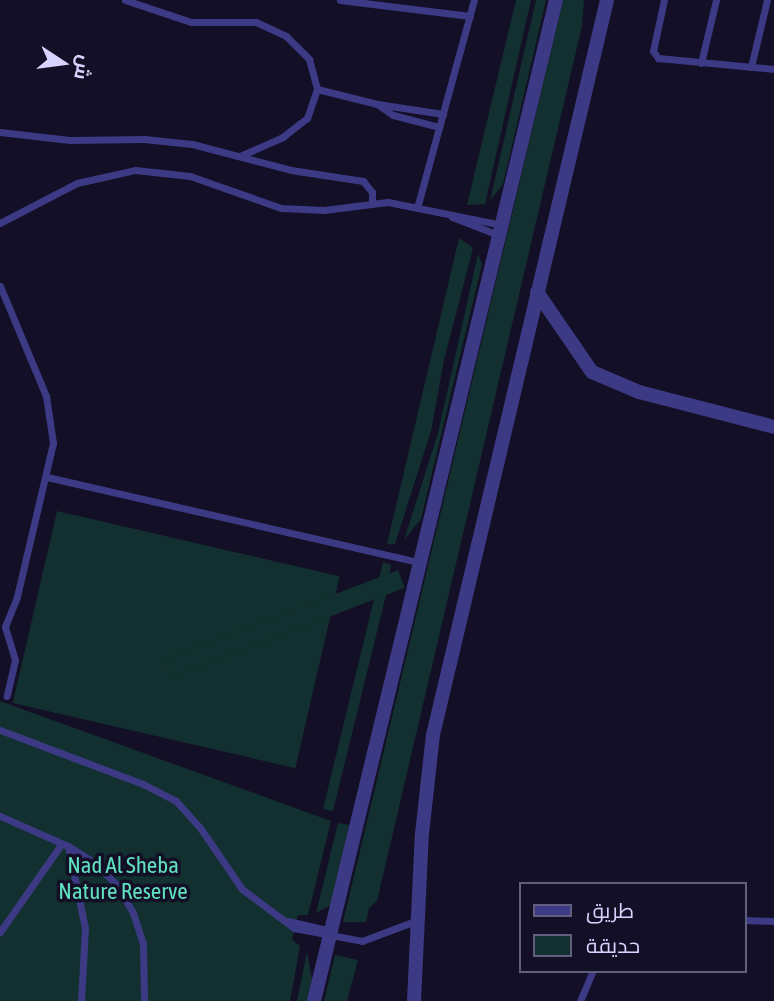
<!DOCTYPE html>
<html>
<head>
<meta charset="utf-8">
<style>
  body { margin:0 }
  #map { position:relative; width:774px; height:1001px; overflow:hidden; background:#130f26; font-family:"Asap Condensed",Cairo,sans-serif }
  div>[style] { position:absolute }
  .green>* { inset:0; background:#12302f; transform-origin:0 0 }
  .lane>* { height:7px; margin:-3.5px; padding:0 3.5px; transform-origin:3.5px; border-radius:3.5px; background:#3d3a85 }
  .street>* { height:14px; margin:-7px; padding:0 7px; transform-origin:7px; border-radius:7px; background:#3d3a85 }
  span { translate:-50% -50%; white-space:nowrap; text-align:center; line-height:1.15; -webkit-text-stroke:7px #130f26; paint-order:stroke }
  .park-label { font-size:23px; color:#5fe0c0 }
  .legend { position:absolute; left:519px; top:882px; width:228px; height:91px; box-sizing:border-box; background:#130f26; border:2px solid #625e7d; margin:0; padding:9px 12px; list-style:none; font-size:21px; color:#d9d4ff }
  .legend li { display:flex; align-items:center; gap:14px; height:35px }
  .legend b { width:35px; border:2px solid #625e7d }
  .north { position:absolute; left:28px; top:28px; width:70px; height:70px; -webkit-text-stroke:5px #130f26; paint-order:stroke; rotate:103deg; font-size:19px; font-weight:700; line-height:28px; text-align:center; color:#d9d4ff }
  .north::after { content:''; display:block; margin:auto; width:24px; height:32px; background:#d9d4ff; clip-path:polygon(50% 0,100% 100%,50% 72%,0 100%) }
</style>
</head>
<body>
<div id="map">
  <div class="green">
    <div style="clip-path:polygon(516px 0,531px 0,485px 204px,467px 205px)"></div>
    <div style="clip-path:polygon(536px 0,546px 0,503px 184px,490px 201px)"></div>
    <div style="clip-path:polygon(563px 0,584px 0,582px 26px,377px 901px,369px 908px,366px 922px,343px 922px)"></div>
    <div style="clip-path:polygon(459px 238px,473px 248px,444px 360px,431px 431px,395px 544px,387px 544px)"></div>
    <div style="clip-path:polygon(478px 254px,482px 264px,421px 519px,404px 540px,438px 433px)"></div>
    <div style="left:57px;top:511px;width:290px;height:197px;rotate:13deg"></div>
    <div style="clip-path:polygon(383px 562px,391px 565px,386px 595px,333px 811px,323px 809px)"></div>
    <div style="left:398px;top:570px;width:19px;height:250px;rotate:69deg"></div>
    <div style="clip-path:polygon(0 701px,331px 821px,308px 915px,298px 915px,292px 939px,300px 946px,290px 1001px,0 1001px)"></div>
    <div style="clip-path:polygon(338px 823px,349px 825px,331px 905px,316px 913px)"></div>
    <div style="clip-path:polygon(307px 952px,312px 979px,307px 1001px,297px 1001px)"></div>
    <div style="clip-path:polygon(335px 955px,358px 960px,347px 1001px,324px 1001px)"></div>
  </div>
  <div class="lane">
    <div style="left:125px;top:0;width:70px;rotate:18.4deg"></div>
    <div style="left:191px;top:22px;width:65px"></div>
    <div style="left:256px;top:22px;width:33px;rotate:25deg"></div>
    <div style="left:286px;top:36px;width:33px;rotate:45deg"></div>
    <div style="left:309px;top:59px;width:31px;rotate:75deg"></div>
    <div style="left:317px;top:89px;width:31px;rotate:109deg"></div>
    <div style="left:307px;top:118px;width:31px;rotate:142deg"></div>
    <div style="left:283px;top:137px;width:47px;rotate:156.2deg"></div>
    <div style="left:340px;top:0;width:131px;rotate:7deg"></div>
    <div style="left:664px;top:0;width:52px;rotate:102.2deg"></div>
    <div style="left:653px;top:51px;width:9px;rotate:54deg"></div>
    <div style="left:658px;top:58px;width:117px;rotate:5.4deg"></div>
    <div style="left:701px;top:63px;width:65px;rotate:-76.6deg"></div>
    <div style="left:751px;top:67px;width:69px;rotate:-76.6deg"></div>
    <div style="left:317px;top:89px;width:62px;rotate:14deg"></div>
    <div style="left:377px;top:104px;width:67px;rotate:8.6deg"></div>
    <div style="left:377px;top:104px;width:19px;rotate:35deg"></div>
    <div style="left:393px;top:115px;width:48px;rotate:14.6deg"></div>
    <div style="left:0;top:132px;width:70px;rotate:6.5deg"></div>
    <div style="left:70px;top:140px;width:74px;rotate:-0.8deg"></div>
    <div style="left:144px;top:139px;width:48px;rotate:5.9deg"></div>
    <div style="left:192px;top:144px;width:102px;rotate:14.7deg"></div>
    <div style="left:291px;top:170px;width:73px;rotate:8.7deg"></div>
    <div style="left:363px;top:181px;width:14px;rotate:51deg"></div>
    <div style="left:372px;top:192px;width:10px;rotate:90deg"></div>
    <div style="left:417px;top:208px;width:216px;rotate:-74.7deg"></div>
    <div style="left:452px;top:217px;width:50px;rotate:21deg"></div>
    <div style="left:0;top:223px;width:87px;rotate:-27.5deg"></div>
    <div style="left:77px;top:183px;width:59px;rotate:-12.6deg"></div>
    <div style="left:135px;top:170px;width:55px;rotate:6.2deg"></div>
    <div style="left:190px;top:176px;width:96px;rotate:19.4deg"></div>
    <div style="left:281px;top:208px;width:43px;rotate:2.7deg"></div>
    <div style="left:324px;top:210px;width:64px;rotate:-7.1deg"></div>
    <div style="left:388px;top:202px;width:116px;rotate:11.4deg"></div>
    <div style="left:0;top:286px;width:119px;rotate:67.3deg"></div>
    <div style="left:46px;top:396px;width:48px;rotate:81.5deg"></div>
    <div style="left:53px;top:443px;width:158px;rotate:103.2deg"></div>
    <div style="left:17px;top:597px;width:32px;rotate:112deg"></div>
    <div style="left:5px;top:627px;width:34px;rotate:73deg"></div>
    <div style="left:15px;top:660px;width:37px;rotate:103deg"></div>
    <div style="left:47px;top:477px;width:380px;rotate:12.9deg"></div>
    <div style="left:0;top:730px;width:153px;rotate:20.7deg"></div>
    <div style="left:143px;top:784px;width:37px;rotate:27deg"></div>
    <div style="left:176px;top:801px;width:38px;rotate:48deg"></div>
    <div style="left:201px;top:829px;width:73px;rotate:55.7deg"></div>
    <div style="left:242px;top:889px;width:65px;rotate:36.9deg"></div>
    <div style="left:294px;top:928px;width:69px;rotate:10.8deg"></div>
    <div style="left:362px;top:941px;width:60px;rotate:-20.6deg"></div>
    <div style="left:0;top:816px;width:74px;rotate:23.8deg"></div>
    <div style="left:68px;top:846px;width:32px;rotate:32deg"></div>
    <div style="left:95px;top:863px;width:31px;rotate:45deg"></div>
    <div style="left:117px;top:885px;width:32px;rotate:60deg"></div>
    <div style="left:133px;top:913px;width:32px;rotate:72deg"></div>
    <div style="left:143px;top:943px;width:58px;rotate:89deg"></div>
    <div style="left:68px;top:846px;width:84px;rotate:78.3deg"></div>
    <div style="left:85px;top:928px;width:73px;rotate:93.1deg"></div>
    <div style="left:744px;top:920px;width:30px;rotate:2deg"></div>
    <div style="left:288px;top:921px;width:44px;rotate:13.1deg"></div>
    <div style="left:0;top:932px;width:108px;rotate:-55.1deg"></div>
    <div style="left:580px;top:1001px;width:33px;rotate:-67deg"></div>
  </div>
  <div class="street">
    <div style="left:537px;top:292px;width:97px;rotate:55.5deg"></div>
    <div style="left:592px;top:372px;width:51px;rotate:23.1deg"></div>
    <div style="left:639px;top:392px;width:139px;rotate:14.5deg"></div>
    <div style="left:314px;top:1001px;width:1030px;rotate:-76.41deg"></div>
    <div style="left:414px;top:1001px;width:167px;rotate:-87.3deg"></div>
    <div style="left:422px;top:834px;width:100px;rotate:-83.7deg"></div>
    <div style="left:433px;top:735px;width:755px;rotate:-76.68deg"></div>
  </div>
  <div class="park-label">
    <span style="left:123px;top:878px">Nad Al Sheba<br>Nature Reserve</span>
  </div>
  <ul class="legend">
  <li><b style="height:9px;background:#3d3a85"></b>طريق</li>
  <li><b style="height:19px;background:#12302f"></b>حديقة</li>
  </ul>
  <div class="north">ش</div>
</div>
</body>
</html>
